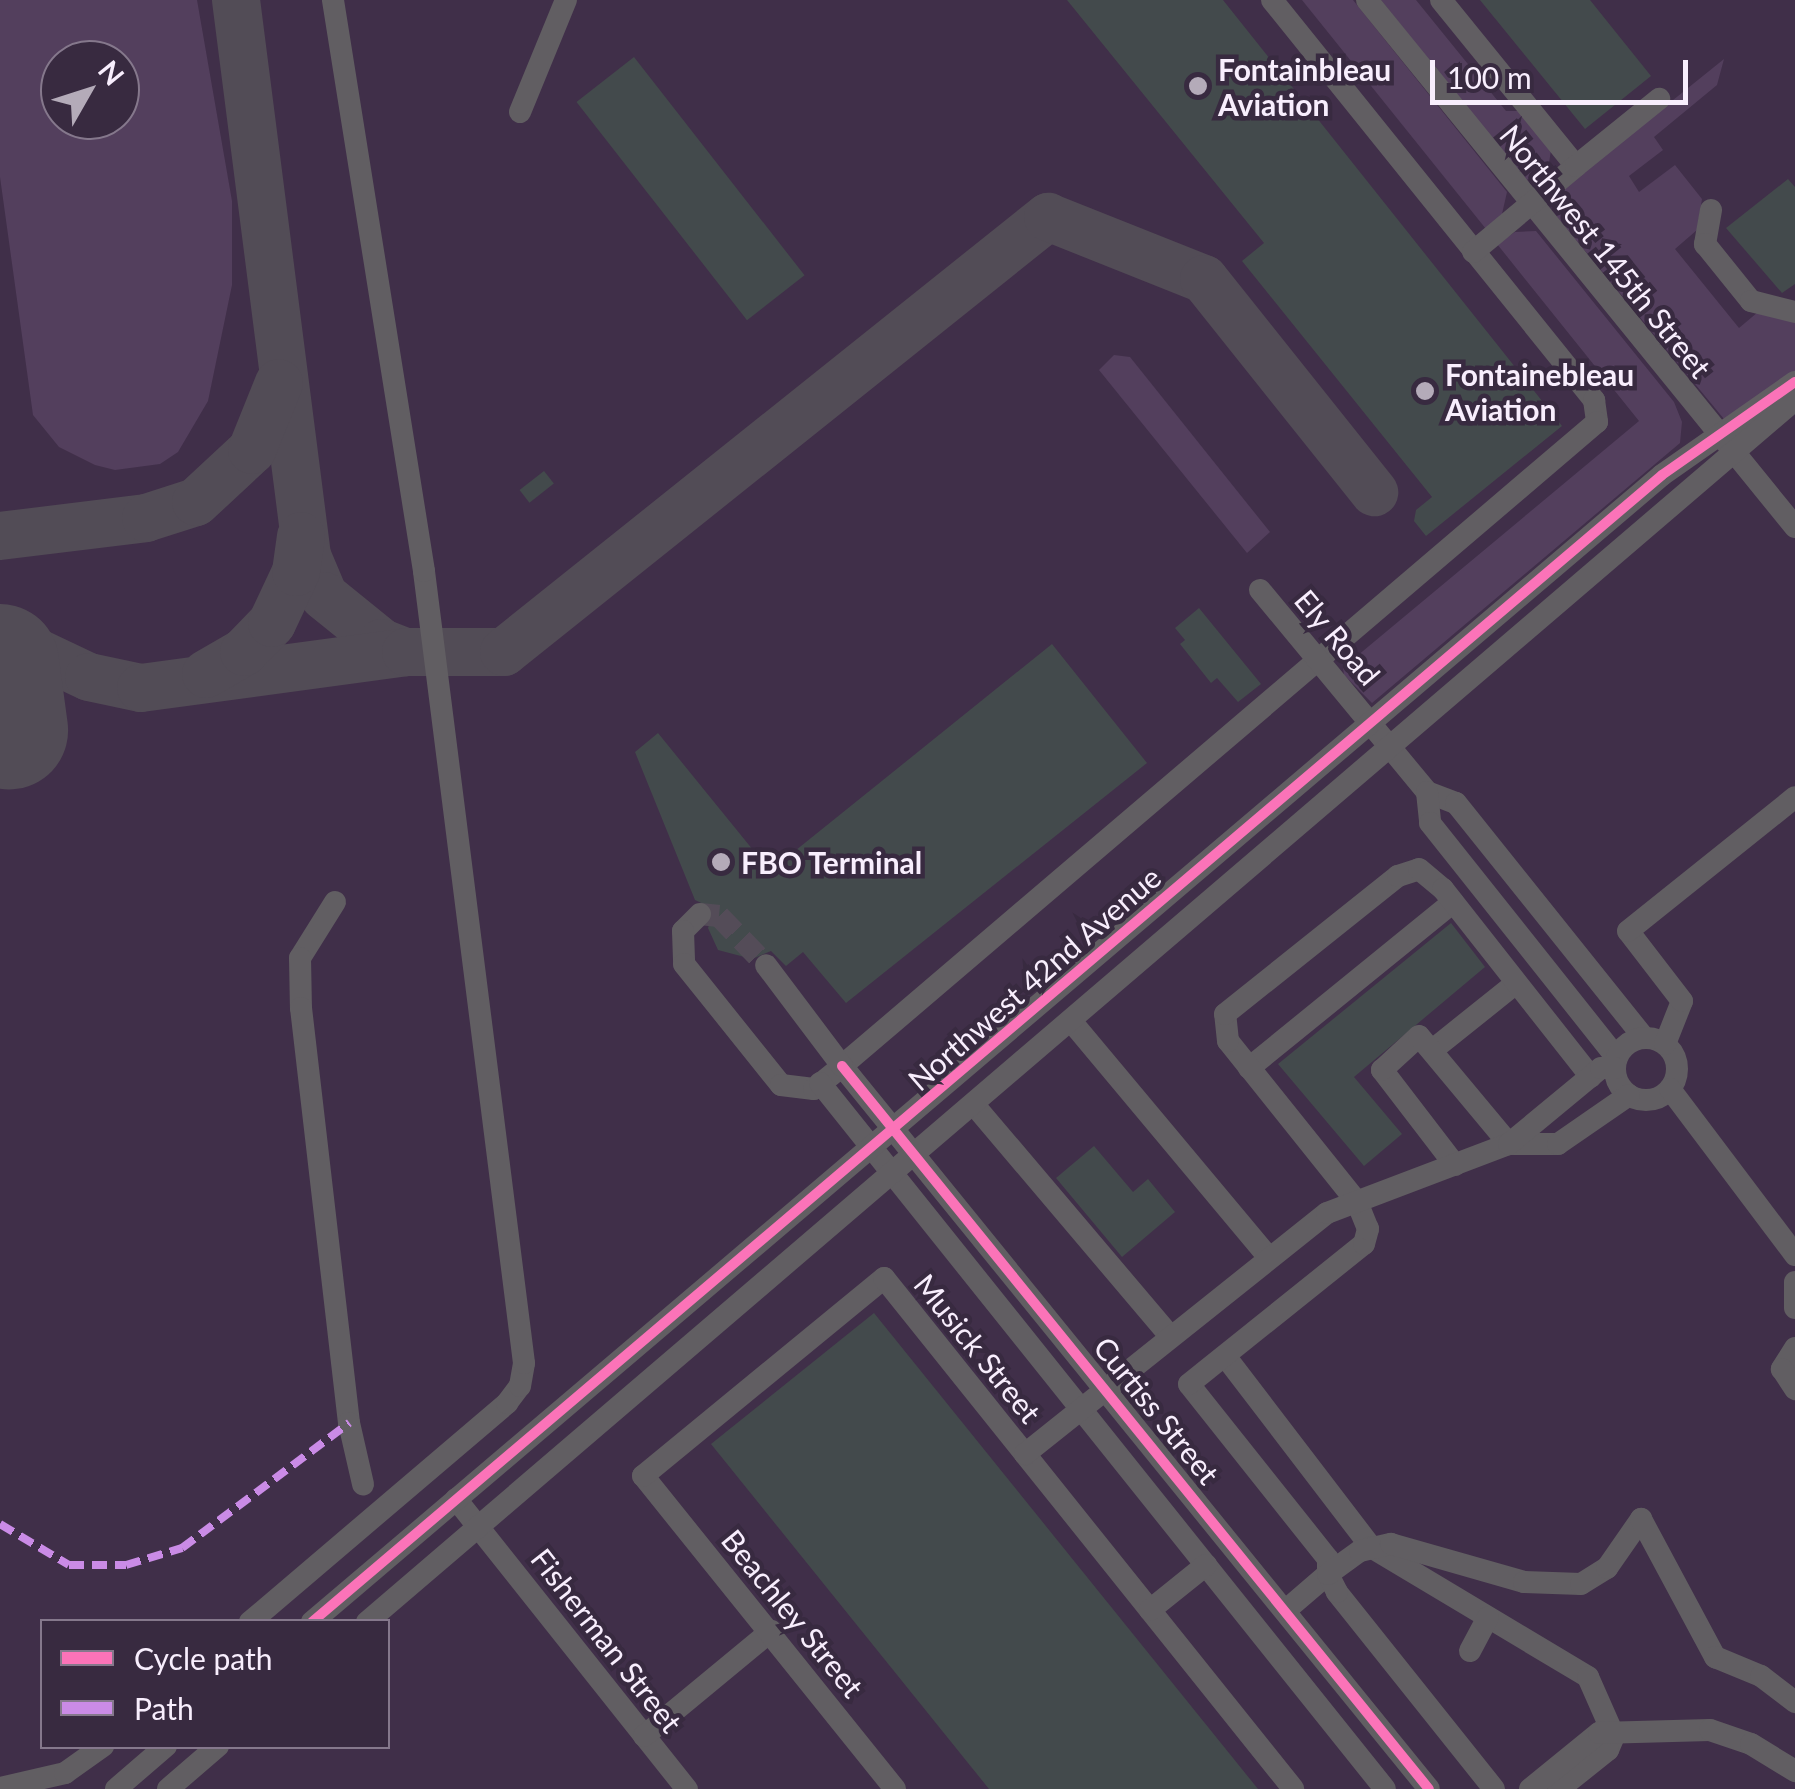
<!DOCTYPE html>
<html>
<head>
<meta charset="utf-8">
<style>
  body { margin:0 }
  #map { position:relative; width:1795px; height:1789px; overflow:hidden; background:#372f3b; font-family:Lato,sans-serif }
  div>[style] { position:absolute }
  .built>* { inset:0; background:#402f49 }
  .green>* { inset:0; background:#533f5d }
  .taxiway>* { height:48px; margin:-24px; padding:0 24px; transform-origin:24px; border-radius:24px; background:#524c56 }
  .runway>* { height:118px; margin:-59px; padding:0 59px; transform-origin:59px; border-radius:59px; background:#524c56 }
  .building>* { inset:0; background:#434a4c; transform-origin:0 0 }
  .minor-tunnel>* { height:22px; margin-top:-11px; transform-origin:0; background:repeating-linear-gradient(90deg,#544c58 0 22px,transparent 0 33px) }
  .minor>* { height:22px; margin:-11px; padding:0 11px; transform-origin:11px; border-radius:11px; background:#615e62 }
  .minor>.ring { margin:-11px; padding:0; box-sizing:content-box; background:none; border:22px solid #615e62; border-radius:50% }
  .quiet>* { height:8px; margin-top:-4px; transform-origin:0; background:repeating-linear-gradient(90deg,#ca8be6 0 15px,transparent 0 23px) }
  .cycleway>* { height:10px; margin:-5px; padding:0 5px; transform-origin:5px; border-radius:5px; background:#fb73b8 }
  .dots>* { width:28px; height:28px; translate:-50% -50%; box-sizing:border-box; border:5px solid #382a40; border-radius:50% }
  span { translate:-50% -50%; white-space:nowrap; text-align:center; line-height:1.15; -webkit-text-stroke:9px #382a40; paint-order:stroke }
  .poi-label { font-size:30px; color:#f8eefd; font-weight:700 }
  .left { translate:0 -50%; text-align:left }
  .street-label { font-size:30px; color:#f8eefd }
  .legend { position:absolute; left:40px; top:1619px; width:350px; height:130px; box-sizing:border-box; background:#382a40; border:2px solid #85788c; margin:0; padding:12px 18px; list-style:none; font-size:30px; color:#f8eefd }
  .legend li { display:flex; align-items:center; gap:20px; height:50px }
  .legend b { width:50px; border:2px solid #85788c }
  .north { position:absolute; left:40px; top:40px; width:100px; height:100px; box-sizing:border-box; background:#382a40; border:2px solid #85788c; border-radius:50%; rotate:51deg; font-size:28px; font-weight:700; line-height:40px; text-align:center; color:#f8eefd }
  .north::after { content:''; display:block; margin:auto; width:35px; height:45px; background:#b4abb9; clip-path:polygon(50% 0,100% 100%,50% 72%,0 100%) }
  .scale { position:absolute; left:1430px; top:60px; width:258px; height:45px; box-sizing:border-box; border:5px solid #f8eefd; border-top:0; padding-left:12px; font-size:30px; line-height:35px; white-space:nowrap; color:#f8eefd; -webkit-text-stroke:8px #382a40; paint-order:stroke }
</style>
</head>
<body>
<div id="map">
  <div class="built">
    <div style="clip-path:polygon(evenodd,0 0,1795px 0,1795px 1789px,0 1789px,0 0,60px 60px,120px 60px,120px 120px,60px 120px,60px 60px,0 0,42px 1622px,388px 1622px,388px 1746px,42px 1746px,42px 1622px)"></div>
  </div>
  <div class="green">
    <div style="clip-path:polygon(evenodd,0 0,197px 0,232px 201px,232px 285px,208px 401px,178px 452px,160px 464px,115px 470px,95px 465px,59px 447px,33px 415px,0 177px,0 0,60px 60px,120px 60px,120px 120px,60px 120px,60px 60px)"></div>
    <div style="clip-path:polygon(1302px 0,1353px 0,1507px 192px,1502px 214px,1486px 229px)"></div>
    <div style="clip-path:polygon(1381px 0,1416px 0,1506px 111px,1518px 111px,1551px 150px,1547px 176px,1525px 180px)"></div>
    <div style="clip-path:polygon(1724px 59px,1717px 85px,1654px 137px,1663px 150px,1629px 176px,1639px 192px,1675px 165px,1702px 199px,1697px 230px,1675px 249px,1739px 328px,1758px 312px,1795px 318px,1795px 372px,1724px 419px,1553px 212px,1565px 187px)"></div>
    <div style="clip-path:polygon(1536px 231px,1674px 402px,1682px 422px,1680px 443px,1372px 703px,1344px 675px,1341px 653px,1349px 646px,1357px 656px,1639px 421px,1497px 244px,1515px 232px)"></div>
    <div style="clip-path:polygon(1114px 355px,1130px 357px,1270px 532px,1247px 553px,1099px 370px)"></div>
  </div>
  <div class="taxiway">
    <div style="left:236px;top:0;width:561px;rotate:82.72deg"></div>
    <div style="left:307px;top:556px;width:43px;rotate:67deg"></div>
    <div style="left:324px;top:596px;width:75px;rotate:39deg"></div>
    <div style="left:382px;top:643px;width:26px;rotate:21deg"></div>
    <div style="left:0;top:536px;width:147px;rotate:-7deg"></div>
    <div style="left:146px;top:518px;width:52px;rotate:-17.7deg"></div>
    <div style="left:196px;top:502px;width:76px;rotate:-42.9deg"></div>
    <div style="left:252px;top:450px;width:72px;rotate:-68.1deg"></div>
    <div style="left:0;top:635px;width:98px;rotate:25.3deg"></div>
    <div style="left:89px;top:677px;width:53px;rotate:11.9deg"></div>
    <div style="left:141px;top:688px;width:267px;rotate:-7.7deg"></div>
    <div style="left:406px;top:652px;width:98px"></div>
    <div style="left:504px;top:652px;width:697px;rotate:-38.65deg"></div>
    <div style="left:1048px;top:217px;width:168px;rotate:21.7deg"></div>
    <div style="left:1204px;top:279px;width:273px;rotate:51.4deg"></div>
    <div style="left:206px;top:674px;width:44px;rotate:-30.1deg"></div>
    <div style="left:244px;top:652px;width:40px;rotate:-46deg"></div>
    <div style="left:272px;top:623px;width:56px;rotate:-64.8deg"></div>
    <div style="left:296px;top:572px;width:36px;rotate:-82deg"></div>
  </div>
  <div class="runway">
    <div style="left:0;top:663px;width:68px;rotate:82.3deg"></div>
  </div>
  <div class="building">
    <div style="clip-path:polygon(1067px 0,1223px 0,1562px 426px,1426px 536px,1414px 521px,1416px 510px,1432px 497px,1242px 261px,1264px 243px)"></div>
    <div style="clip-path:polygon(1480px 0,1590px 0,1651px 76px,1585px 129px)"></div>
    <div style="left:634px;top:57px;width:277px;height:73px;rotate:52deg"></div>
    <div style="clip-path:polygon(1788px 179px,1795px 187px,1795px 284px,1782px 293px,1726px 228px)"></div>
    <div style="left:544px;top:471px;width:16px;height:31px;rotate:52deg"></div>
    <div style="clip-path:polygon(1199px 608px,1261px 684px,1238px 702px,1217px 678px,1211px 683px,1180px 644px,1185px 640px,1175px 628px)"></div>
    <div style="clip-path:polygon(1052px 644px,1147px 763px,846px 1003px,803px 952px,786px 966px,771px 951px,752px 959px,718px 950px,708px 928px,714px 909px,695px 900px,635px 752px,658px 733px,770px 871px)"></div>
    <div style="clip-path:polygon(1451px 923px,1485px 967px,1354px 1077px,1402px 1134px,1364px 1166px,1278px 1064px)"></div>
    <div style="clip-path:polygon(1094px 1146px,1133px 1192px,1148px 1179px,1175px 1212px,1122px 1257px,1056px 1178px)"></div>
    <div style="clip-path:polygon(874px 1313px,1258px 1789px,989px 1789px,711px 1444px)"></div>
  </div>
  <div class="minor-tunnel">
    <div style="left:700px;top:914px;width:19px;rotate:6deg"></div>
    <div style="left:719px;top:916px;width:68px;rotate:46.2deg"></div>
  </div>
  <div class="minor">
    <div style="left:1272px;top:0;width:514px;rotate:51.17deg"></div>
    <div style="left:1594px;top:400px;width:22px;rotate:82deg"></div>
    <div style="left:1597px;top:422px;width:992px;rotate:139.54deg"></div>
    <div style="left:842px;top:1066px;width:931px;rotate:50.93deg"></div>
    <div style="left:1367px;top:0;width:679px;rotate:50.92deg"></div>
    <div style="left:1441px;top:0;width:214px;rotate:50.9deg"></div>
    <div style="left:1576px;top:166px;width:134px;rotate:140.1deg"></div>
    <div style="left:520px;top:112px;width:121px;rotate:-67.7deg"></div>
    <div style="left:1576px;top:166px;width:107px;rotate:-38.9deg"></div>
    <div style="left:1711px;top:210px;width:35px;rotate:100deg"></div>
    <div style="left:1705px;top:244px;width:73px;rotate:51.1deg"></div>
    <div style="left:1751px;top:301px;width:45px;rotate:14deg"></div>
    <div style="left:1260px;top:590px;width:262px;rotate:50.4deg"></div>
    <div style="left:1427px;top:792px;width:31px;rotate:21deg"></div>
    <div style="left:1456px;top:803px;width:301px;rotate:51.3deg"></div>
    <div style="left:1427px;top:792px;width:31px;rotate:84deg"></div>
    <div style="left:1430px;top:823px;width:300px;rotate:51.5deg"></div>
    <div style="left:335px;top:902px;width:66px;rotate:122deg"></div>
    <div style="left:300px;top:958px;width:50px;rotate:88.9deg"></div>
    <div style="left:301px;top:1008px;width:418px;rotate:83.4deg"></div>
    <div style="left:349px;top:1423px;width:63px;rotate:77.1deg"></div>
    <div style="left:700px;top:914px;width:24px;rotate:135deg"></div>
    <div style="left:683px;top:931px;width:33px;rotate:88deg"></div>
    <div style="left:684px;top:964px;width:155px;rotate:51.3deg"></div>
    <div style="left:781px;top:1085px;width:33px;rotate:7deg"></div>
    <div style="left:814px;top:1089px;width:36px;rotate:-39deg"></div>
    <div style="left:842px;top:1066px;width:126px;rotate:-127deg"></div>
    <div style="left:1071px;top:1021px;width:309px;rotate:50.1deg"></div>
    <div class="ring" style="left:1615px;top:1038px;width:40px;height:40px"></div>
    <div style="left:1665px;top:1044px;width:46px;rotate:-68.4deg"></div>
    <div style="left:1682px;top:1001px;width:88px;rotate:-127.6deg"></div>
    <div style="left:1628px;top:931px;width:214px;rotate:-38.7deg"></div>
    <div style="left:1435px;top:1048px;width:104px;rotate:-38.7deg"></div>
    <div style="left:1249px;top:1068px;width:263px;rotate:-39.1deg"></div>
    <div style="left:820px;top:1083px;width:904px;rotate:51.33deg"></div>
    <div style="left:1670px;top:1089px;width:208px;rotate:53deg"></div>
    <div style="left:975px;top:1106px;width:300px;rotate:49.7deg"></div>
    <div style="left:1455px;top:1165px;width:120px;rotate:-127.5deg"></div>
    <div style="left:1382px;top:1070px;width:50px;rotate:-42.6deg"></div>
    <div style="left:1419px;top:1036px;width:141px;rotate:50.2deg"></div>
    <div style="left:1509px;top:1144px;width:49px"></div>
    <div style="left:1558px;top:1144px;width:86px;rotate:-34.6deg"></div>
    <div style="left:1795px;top:1282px;width:26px;rotate:90deg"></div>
    <div style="left:1795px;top:1348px;width:25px;rotate:122deg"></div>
    <div style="left:1782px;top:1369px;width:24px;rotate:57deg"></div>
    <div style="left:1225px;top:1356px;width:240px;rotate:52.6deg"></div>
    <div style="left:1371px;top:1547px;width:253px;rotate:30.9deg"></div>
    <div style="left:1588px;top:1677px;width:64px;rotate:66.2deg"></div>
    <div style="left:1614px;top:1736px;width:15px;rotate:113deg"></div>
    <div style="left:1608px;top:1750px;width:63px;rotate:141.5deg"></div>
    <div style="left:1025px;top:1454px;width:429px;rotate:51.3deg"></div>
    <div style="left:456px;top:1499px;width:371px;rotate:51.5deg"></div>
    <div style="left:1150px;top:1610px;width:72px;rotate:-38.8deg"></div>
    <div style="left:1286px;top:1610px;width:55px;rotate:-40.6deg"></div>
    <div style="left:1328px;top:1574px;width:15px;rotate:-90deg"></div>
    <div style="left:1328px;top:1559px;width:223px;rotate:-128.5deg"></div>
    <div style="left:1189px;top:1384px;width:224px;rotate:-38.7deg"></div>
    <div style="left:1364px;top:1244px;width:16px;rotate:-75deg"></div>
    <div style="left:1368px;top:1229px;width:29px;rotate:-112deg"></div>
    <div style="left:1357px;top:1202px;width:206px;rotate:-128.7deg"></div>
    <div style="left:1228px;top:1041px;width:27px;rotate:-96deg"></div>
    <div style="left:1225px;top:1014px;width:221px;rotate:-38.6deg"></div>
    <div style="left:1398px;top:876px;width:22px;rotate:-18deg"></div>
    <div style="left:1419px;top:869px;width:31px;rotate:40deg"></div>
    <div style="left:1443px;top:889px;width:239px;rotate:51.8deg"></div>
    <div style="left:250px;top:1622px;width:338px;rotate:-40.4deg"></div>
    <div style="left:507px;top:1403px;width:21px;rotate:-53deg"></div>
    <div style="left:520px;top:1386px;width:23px;rotate:-80deg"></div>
    <div style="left:524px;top:1363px;width:798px;rotate:-97.2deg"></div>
    <div style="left:424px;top:571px;width:578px;rotate:-99.06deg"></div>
    <div style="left:312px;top:1622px;width:1771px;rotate:-40.35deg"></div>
    <div style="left:1662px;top:475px;width:162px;rotate:-35deg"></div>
    <div style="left:367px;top:1622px;width:1879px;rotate:-40.56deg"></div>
    <div style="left:1470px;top:1651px;width:38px;rotate:-62deg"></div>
    <div style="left:644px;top:1736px;width:165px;rotate:-39.6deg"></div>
    <div style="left:0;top:1788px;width:67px;rotate:-13deg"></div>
    <div style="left:65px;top:1773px;width:47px;rotate:-35.4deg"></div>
    <div style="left:116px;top:1789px;width:66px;rotate:-40.7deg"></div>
    <div style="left:168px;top:1789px;width:66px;rotate:-40.7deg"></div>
    <div style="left:895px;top:1789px;width:402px;rotate:-128.8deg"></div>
    <div style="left:643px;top:1476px;width:312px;rotate:-39.4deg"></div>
    <div style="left:884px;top:1278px;width:226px;rotate:51.3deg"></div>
    <div style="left:1025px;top:1454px;width:386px;rotate:-38.6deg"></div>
    <div style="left:1327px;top:1213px;width:195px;rotate:-20.8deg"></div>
    <div style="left:1509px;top:1144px;width:119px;rotate:-39.6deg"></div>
    <div style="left:1601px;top:1068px;width:14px"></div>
    <div style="left:1494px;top:1789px;width:252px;rotate:-128.6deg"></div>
    <div style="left:1337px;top:1592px;width:20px;rotate:-117deg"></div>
    <div style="left:1328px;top:1574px;width:39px;rotate:-36deg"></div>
    <div style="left:1360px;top:1551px;width:32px;rotate:-13deg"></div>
    <div style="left:1391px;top:1544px;width:138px;rotate:15.9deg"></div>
    <div style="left:1524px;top:1582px;width:57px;rotate:2deg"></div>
    <div style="left:1581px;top:1584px;width:31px;rotate:-32deg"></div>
    <div style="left:1607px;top:1568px;width:60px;rotate:-55.2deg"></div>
    <div style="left:1641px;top:1519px;width:157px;rotate:61.8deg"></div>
    <div style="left:1715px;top:1657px;width:50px;rotate:22.4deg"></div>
    <div style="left:1761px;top:1676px;width:43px;rotate:37.4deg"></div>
    <div style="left:1530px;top:1789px;width:89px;rotate:-39.1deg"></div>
    <div style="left:1599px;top:1733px;width:111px;rotate:-1.5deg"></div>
    <div style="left:1710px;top:1730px;width:43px;rotate:18.9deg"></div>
    <div style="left:1751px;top:1744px;width:52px;rotate:31.5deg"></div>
  </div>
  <div class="quiet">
    <div style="left:0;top:1524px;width:80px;rotate:30.7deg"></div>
    <div style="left:69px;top:1565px;width:57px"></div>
    <div style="left:126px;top:1565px;width:59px;rotate:-16.9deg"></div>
    <div style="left:182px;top:1548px;width:209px;rotate:-36.8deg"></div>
  </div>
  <div class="cycleway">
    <div style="left:842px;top:1066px;width:931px;rotate:50.93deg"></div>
    <div style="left:312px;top:1622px;width:1771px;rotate:-40.35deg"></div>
    <div style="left:1662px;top:475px;width:162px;rotate:-35deg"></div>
  </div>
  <div class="dots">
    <div style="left:1198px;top:86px;background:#b4abb9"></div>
    <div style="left:1425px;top:391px;background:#b4abb9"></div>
    <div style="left:721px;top:862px;background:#b4abb9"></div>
  </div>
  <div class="poi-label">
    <span class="left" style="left:1218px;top:86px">Fontainbleau<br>Aviation</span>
    <span class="left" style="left:1445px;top:391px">Fontainebleau<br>Aviation</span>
    <span class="left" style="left:741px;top:862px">FBO Terminal</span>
  </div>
  <div class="street-label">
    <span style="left:1606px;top:251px;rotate:51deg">Northwest 145th Street</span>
    <span style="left:1338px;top:637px;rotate:50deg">Ely Road</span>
    <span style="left:1034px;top:978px;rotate:-41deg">Northwest 42nd Avenue</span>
    <span style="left:978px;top:1348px;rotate:51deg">Musick Street</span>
    <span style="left:1157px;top:1410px;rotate:51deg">Curtiss Street</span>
    <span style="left:793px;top:1613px;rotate:51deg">Beachley Street</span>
    <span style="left:607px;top:1640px;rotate:52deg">Fisherman Street</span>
  </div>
  <ul class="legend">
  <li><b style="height:12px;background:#fb73b8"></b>Cycle path</li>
  <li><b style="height:12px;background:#ca8be6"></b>Path</li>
  </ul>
  <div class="north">N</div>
  <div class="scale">100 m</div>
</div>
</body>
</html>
